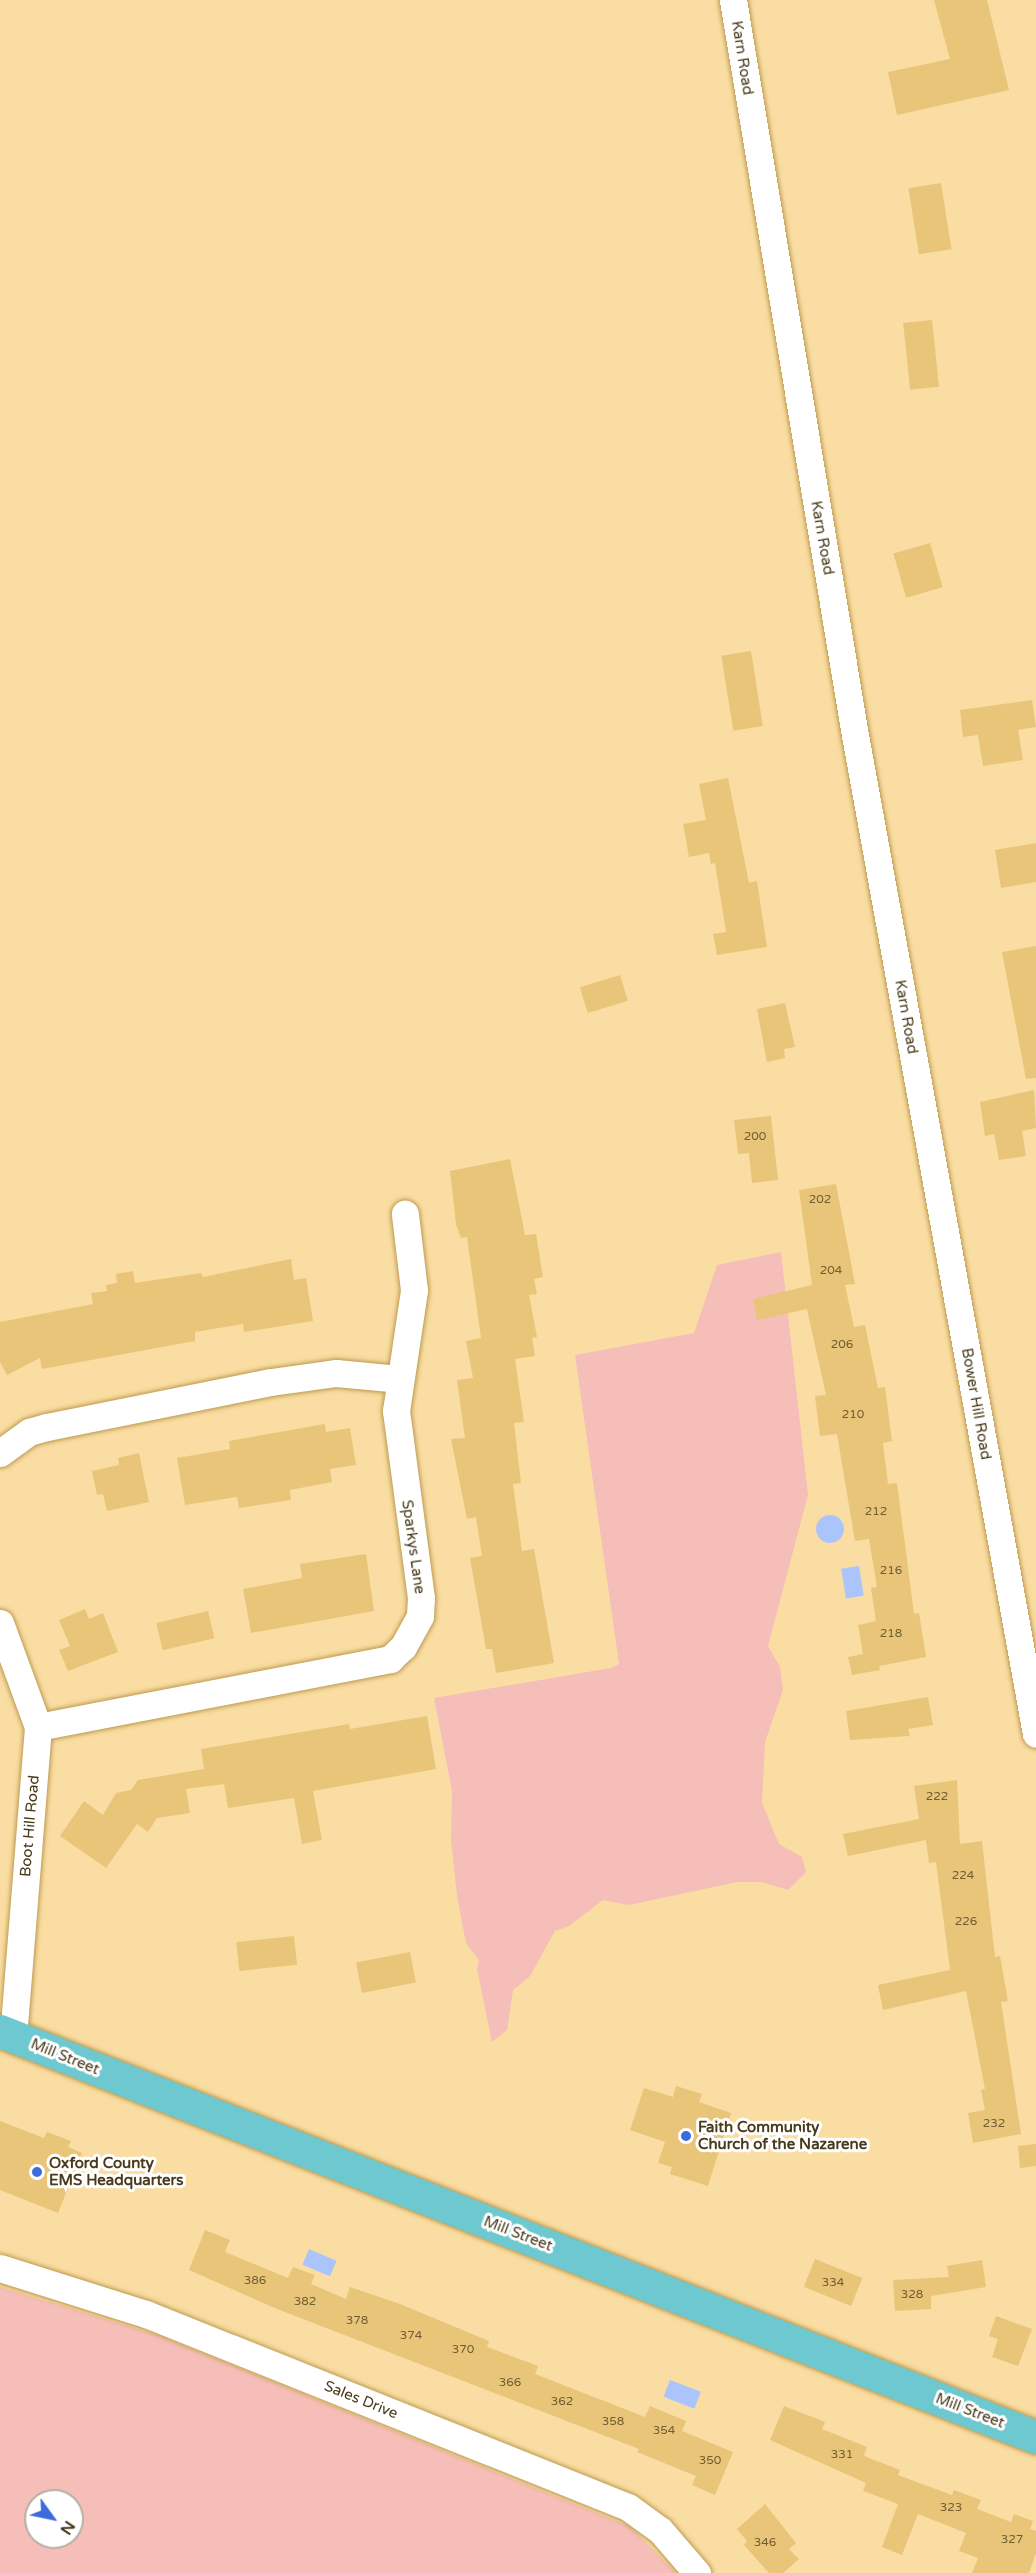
<!DOCTYPE html>
<html>
<head>
<meta charset="utf-8">
<style>
  body { margin:0 }
  #map { position:relative; width:1036px; height:2573px; overflow:hidden; background:#fadda2; font-family:"Varela Round",sans-serif }
  div>[style] { position:absolute }
  .green>* { inset:0; background:#f5beb8 }
  .water>* { inset:0; background:#abc5fc; transform-origin:0 0 }
  .round { border-radius:50% }
  .building>* { inset:0; background:#e9c57a; transform-origin:0 0 }
  .roads { filter:drop-shadow(0 0 2px #bd9a4f) drop-shadow(0 0 2px #bd9a4f) }
  .minor>* { height:27px; margin:-13.5px; padding:0 13.5px; transform-origin:13.5px; border-radius:13.5px; background:#fff }
  .major>* { height:33px; margin:-16.5px; padding:0 16.5px; transform-origin:16.5px; border-radius:16.5px; background:#6ec8d0 }
  .dots>* { width:16px; height:16px; translate:-50% -50%; box-sizing:border-box; border:3px solid #fff; border-radius:50% }
  span { translate:-50% -50%; white-space:nowrap; text-align:center; line-height:1.15; -webkit-text-stroke:6px #fff; paint-order:stroke }
  .number-label { font-size:12px; color:#705d32 }
  .number-label span { -webkit-text-stroke-width:0 }
  .street-label { font-size:15px; color:#483a1a }
  .poi-label { font-size:15px; color:#483a1a; font-weight:700 }
  .left { translate:0 -50%; text-align:left }
  .north { position:absolute; left:24px; top:2489px; width:60px; height:60px; box-sizing:border-box; background:#fff; border:2px solid #b6b0a3; border-radius:50%; rotate:123deg; font-size:16px; font-weight:700; line-height:24px; text-align:center; color:#483a1a }
  .north::after { content:''; display:block; margin:auto; width:21px; height:27px; background:#3e6bdc; clip-path:polygon(50% 0,100% 100%,50% 72%,0 100%) }
</style>
</head>
<body>
<div id="map">
  <div class="green">
    <div style="clip-path:polygon(781px 1252px,808px 1495px,768px 1646px,780px 1667px,783px 1690px,765px 1742px,762px 1803px,779px 1844px,802px 1857px,806px 1872px,788px 1890px,762px 1882px,737px 1882px,629px 1905px,603px 1900px,569px 1926px,555px 1931px,530px 1976px,513px 1990px,507px 2030px,492px 2042px,477px 1969px,479px 1960px,466px 1943px,457px 1896px,451px 1840px,452px 1791px,434px 1698px,611px 1668px,619px 1664px,575px 1355px,694px 1333px,717px 1265px)"></div>
    <div style="clip-path:polygon(evenodd,0 2287px,157px 2335px,631px 2527px,676px 2573px,0 2573px,0 2287px,36px 2501px,72px 2501px,72px 2537px,36px 2537px,36px 2501px)"></div>
  </div>
  <div class="water">
    <div class="round" style="left:816px;top:1515px;width:28px;height:28px"></div>
    <div style="left:859px;top:1566px;width:30px;height:18px;rotate:81deg"></div>
    <div style="left:309px;top:2249px;width:30px;height:17px;rotate:23deg"></div>
    <div style="left:670px;top:2380px;width:33px;height:18px;rotate:21deg"></div>
  </div>
  <div class="building">
    <div style="clip-path:polygon(934px 0,987px 0,1009px 90px,897px 115px,888px 72px,950px 59px)"></div>
    <div style="left:941px;top:183px;width:67px;height:33px;rotate:81deg"></div>
    <div style="left:932px;top:320px;width:67px;height:29px;rotate:84deg"></div>
    <div style="left:930px;top:543px;width:46px;height:38px;rotate:74deg"></div>
    <div style="left:751px;top:651px;width:76px;height:30px;rotate:81deg"></div>
    <div style="clip-path:polygon(1032px 700px,1036px 727px,1018px 730px,1023px 760px,983px 766px,978px 735px,963px 737px,960px 710px)"></div>
    <div style="clip-path:polygon(728px 778px,749px 883px,757px 881px,767px 947px,717px 955px,713px 934px,726px 932px,715px 863px,711px 864px,709px 853px,689px 857px,683px 824px,706px 820px,699px 784px)"></div>
    <div style="clip-path:polygon(1036px 843px,1036px 882px,1001px 888px,995px 850px)"></div>
    <div style="clip-path:polygon(1036px 946px,1036px 1078px,1026px 1079px,1002px 952px)"></div>
    <div style="left:620px;top:975px;width:27px;height:42px;rotate:73deg"></div>
    <div style="clip-path:polygon(785px 1003px,795px 1047px,784px 1049px,785px 1058px,767px 1062px,757px 1009px)"></div>
    <div style="clip-path:polygon(1034px 1090px,1036px 1128px,1022px 1131px,1026px 1156px,999px 1160px,994px 1134px,985px 1136px,980px 1102px)"></div>
    <div style="clip-path:polygon(771px 1116px,778px 1180px,752px 1183px,749px 1153px,738px 1154px,734px 1120px)"></div>
    <div style="clip-path:polygon(510px 1159px,525px 1235px,536px 1234px,543px 1277px,534px 1279px,537px 1294px,529px 1295px,537px 1337px,532px 1338px,535px 1356px,515px 1359px,524px 1422px,514px 1423px,521px 1483px,513px 1484px,522px 1551px,534px 1549px,554px 1663px,496px 1673px,492px 1649px,486px 1649px,470px 1558px,482px 1556px,476px 1517px,467px 1519px,451px 1439px,465px 1438px,457px 1380px,473px 1378px,466px 1341px,481px 1338px,467px 1237px,461px 1238px,456px 1224px,450px 1171px)"></div>
    <div style="clip-path:polygon(836px 1184px,855px 1284px,845px 1285px,854px 1327px,865px 1325px,878px 1388px,885px 1387px,892px 1441px,883px 1443px,888px 1484px,897px 1483px,914px 1614px,919px 1613px,926px 1657px,879px 1666px,880px 1670px,852px 1675px,848px 1657px,863px 1654px,858px 1625px,876px 1621px,871px 1588px,877px 1587px,869px 1539px,855px 1541px,837px 1434px,820px 1436px,815px 1396px,826px 1395px,807px 1309px,757px 1320px,753px 1299px,812px 1285px,799px 1190px)"></div>
    <div style="clip-path:polygon(291px 1259px,294px 1280px,306px 1278px,313px 1321px,244px 1332px,243px 1324px,195px 1332px,195px 1341px,42px 1369px,40px 1358px,7px 1375px,0 1362px,0 1322px,93px 1304px,91px 1293px,107px 1291px,106px 1285px,117px 1283px,116px 1274px,133px 1271px,135px 1283px,201px 1273px,203px 1277px)"></div>
    <div style="clip-path:polygon(325px 1424px,326px 1432px,350px 1428px,356px 1465px,330px 1469px,332px 1482px,290px 1490px,291px 1500px,239px 1508px,237px 1497px,185px 1505px,177px 1458px,230px 1449px,229px 1441px)"></div>
    <div style="clip-path:polygon(139px 1453px,149px 1502px,107px 1511px,103px 1494px,97px 1495px,92px 1471px,119px 1465px,118px 1458px)"></div>
    <div style="clip-path:polygon(366px 1554px,374px 1611px,251px 1633px,243px 1589px,302px 1578px,300px 1564px)"></div>
    <div style="clip-path:polygon(85px 1609px,89px 1619px,103px 1613px,118px 1652px,68px 1671px,59px 1650px,70px 1646px,59px 1620px)"></div>
    <div style="left:208px;top:1611px;width:28px;height:53px;rotate:77deg"></div>
    <div style="clip-path:polygon(928px 1697px,933px 1725px,908px 1729px,910px 1736px,850px 1740px,846px 1711px)"></div>
    <div style="clip-path:polygon(427px 1716px,436px 1769px,313px 1791px,322px 1840px,302px 1844px,294px 1798px,228px 1808px,224px 1784px,186px 1789px,190px 1813px,157px 1818px,148px 1832px,137px 1824px,106px 1868px,60px 1836px,84px 1801px,103px 1815px,116px 1793px,131px 1790px,138px 1780px,204px 1769px,201px 1749px,349px 1724px,350px 1729px)"></div>
    <div style="clip-path:polygon(957px 1780px,960px 1844px,982px 1841px,995px 1957px,1000px 1956px,1008px 2001px,1001px 2002px,1021px 2134px,973px 2143px,968px 2113px,985px 2110px,981px 2090px,985px 2089px,966px 1991px,883px 2010px,878px 1985px,950px 1970px,936px 1862px,929px 1863px,926px 1840px,848px 1856px,843px 1834px,919px 1819px,914px 1786px)"></div>
    <div style="left:294px;top:1936px;width:29px;height:58px;rotate:84deg"></div>
    <div style="left:410px;top:1952px;width:31px;height:55px;rotate:79deg"></div>
    <div style="clip-path:polygon(676px 2086px,702px 2094px,699px 2102px,731px 2113px,708px 2186px,670px 2174px,672px 2167px,658px 2163px,665px 2142px,630px 2130px,644px 2088px,673px 2097px)"></div>
    <div style="clip-path:polygon(0 2121px,44px 2138px,47px 2132px,71px 2141px,68px 2147px,82px 2153px,58px 2213px,0 2190px)"></div>
    <div style="clip-path:polygon(1036px 2144px,1036px 2166px,1020px 2168px,1018px 2146px)"></div>
    <div style="clip-path:polygon(205px 2230px,230px 2240px,225px 2252px,288px 2278px,293px 2267px,315px 2275px,311px 2284px,346px 2299px,350px 2287px,400px 2304px,489px 2341px,487px 2347px,538px 2366px,535px 2374px,645px 2417px,650px 2406px,686px 2421px,682px 2431px,733px 2452px,715px 2495px,692px 2485px,696px 2476px,637px 2452px,639px 2449px,277px 2309px,189px 2270px)"></div>
    <div style="left:815px;top:2259px;width:51px;height:30px;rotate:22deg"></div>
    <div style="clip-path:polygon(982px 2260px,986px 2287px,931px 2296px,931px 2309px,895px 2311px,893px 2280px,949px 2277px,947px 2266px)"></div>
    <div style="clip-path:polygon(996px 2316px,1032px 2329px,1018px 2366px,992px 2357px,998px 2339px,989px 2336px)"></div>
    <div style="clip-path:polygon(784px 2406px,825px 2422px,822px 2429px,867px 2447px,864px 2456px,900px 2470px,898px 2475px,952px 2495px,954px 2490px,981px 2500px,977px 2509px,1011px 2522px,1014px 2514px,1033px 2521px,1030px 2529px,1036px 2531px,1036px 2553px,1029px 2573px,972px 2573px,978px 2558px,959px 2551px,966px 2533px,918px 2514px,902px 2555px,882px 2547px,898px 2504px,863px 2491px,866px 2483px,770px 2440px)"></div>
    <div style="clip-path:polygon(765px 2504px,796px 2543px,789px 2549px,799px 2559px,783px 2573px,769px 2573px,744px 2545px,747px 2541px,737px 2529px)"></div>
  </div>
  <div class="roads">
    <div class="minor">
      <div style="left:733px;top:0;width:745px;rotate:80.58deg"></div>
      <div style="left:855px;top:735px;width:1015px;rotate:79.73deg"></div>
      <div style="left:0;top:1453px;width:36px;rotate:-36deg"></div>
      <div style="left:29px;top:1432px;width:19px;rotate:-16deg"></div>
      <div style="left:47px;top:1427px;width:228px;rotate:-11.4deg"></div>
      <div style="left:271px;top:1382px;width:66px;rotate:-7.9deg"></div>
      <div style="left:336px;top:1373px;width:63px;rotate:5.4deg"></div>
      <div style="left:0;top:1623px;width:111px;rotate:69.9deg"></div>
      <div style="left:38px;top:1727px;width:310px;rotate:94.6deg"></div>
      <div style="left:38px;top:1727px;width:359px;rotate:-10.9deg"></div>
      <div style="left:390px;top:1659px;width:18px;rotate:-43deg"></div>
      <div style="left:403px;top:1647px;width:35px;rotate:-61deg"></div>
      <div style="left:420px;top:1616px;width:18px;rotate:-87deg"></div>
      <div style="left:421px;top:1598px;width:189px;rotate:-97.6deg"></div>
      <div style="left:396px;top:1411px;width:122px;rotate:-81.5deg"></div>
      <div style="left:414px;top:1290px;width:77px;rotate:-96.8deg"></div>
      <div style="left:0;top:2268px;width:153px;rotate:17.5deg"></div>
      <div style="left:146px;top:2314px;width:519px;rotate:21.82deg"></div>
      <div style="left:628px;top:2507px;width:39px;rotate:36deg"></div>
      <div style="left:660px;top:2530px;width:57px;rotate:49.3deg"></div>
    </div>
    <div class="major">
      <div style="left:0;top:2031px;width:1113px;rotate:21.4deg"></div>
    </div>
  </div>
  <div class="dots">
    <div style="left:686px;top:2136px;background:#3e6bdc"></div>
    <div style="left:37px;top:2172px;background:#3e6bdc"></div>
  </div>
  <div class="number-label">
    <span style="left:755px;top:1137px">200</span>
    <span style="left:820px;top:1200px">202</span>
    <span style="left:831px;top:1271px">204</span>
    <span style="left:842px;top:1345px">206</span>
    <span style="left:853px;top:1415px">210</span>
    <span style="left:876px;top:1512px">212</span>
    <span style="left:891px;top:1571px">216</span>
    <span style="left:891px;top:1634px">218</span>
    <span style="left:937px;top:1797px">222</span>
    <span style="left:963px;top:1876px">224</span>
    <span style="left:966px;top:1922px">226</span>
    <span style="left:994px;top:2124px">232</span>
    <span style="left:255px;top:2281px">386</span>
    <span style="left:833px;top:2283px">334</span>
    <span style="left:912px;top:2295px">328</span>
    <span style="left:305px;top:2302px">382</span>
    <span style="left:357px;top:2321px">378</span>
    <span style="left:411px;top:2336px">374</span>
    <span style="left:463px;top:2350px">370</span>
    <span style="left:510px;top:2383px">366</span>
    <span style="left:562px;top:2402px">362</span>
    <span style="left:613px;top:2422px">358</span>
    <span style="left:664px;top:2431px">354</span>
    <span style="left:842px;top:2455px">331</span>
    <span style="left:710px;top:2461px">350</span>
    <span style="left:951px;top:2508px">323</span>
    <span style="left:1012px;top:2540px">327</span>
    <span style="left:765px;top:2543px">346</span>
  </div>
  <div class="street-label">
    <span style="left:742px;top:58px;rotate:81deg">Karn Road</span>
    <span style="left:822px;top:538px;rotate:80deg">Karn Road</span>
    <span style="left:906px;top:1017px;rotate:80deg">Karn Road</span>
    <span style="left:976px;top:1404px;rotate:80deg">Bower Hill Road</span>
    <span style="left:413px;top:1547px;rotate:82deg">Sparkys Lane</span>
    <span style="left:30px;top:1826px;rotate:-85deg">Boot Hill Road</span>
    <span style="left:65px;top:2057px;rotate:22deg">Mill Street</span>
    <span style="left:518px;top:2234px;rotate:21deg">Mill Street</span>
    <span style="left:361px;top:2400px;rotate:22deg">Sales Drive</span>
    <span style="left:970px;top:2411px;rotate:21deg">Mill Street</span>
  </div>
  <div class="poi-label">
    <span class="left" style="left:698px;top:2136px">Faith Community<br>Church of the Nazarene</span>
    <span class="left" style="left:49px;top:2172px">Oxford County<br>EMS Headquarters</span>
  </div>
  <div class="north">N</div>
</div>
</body>
</html>
